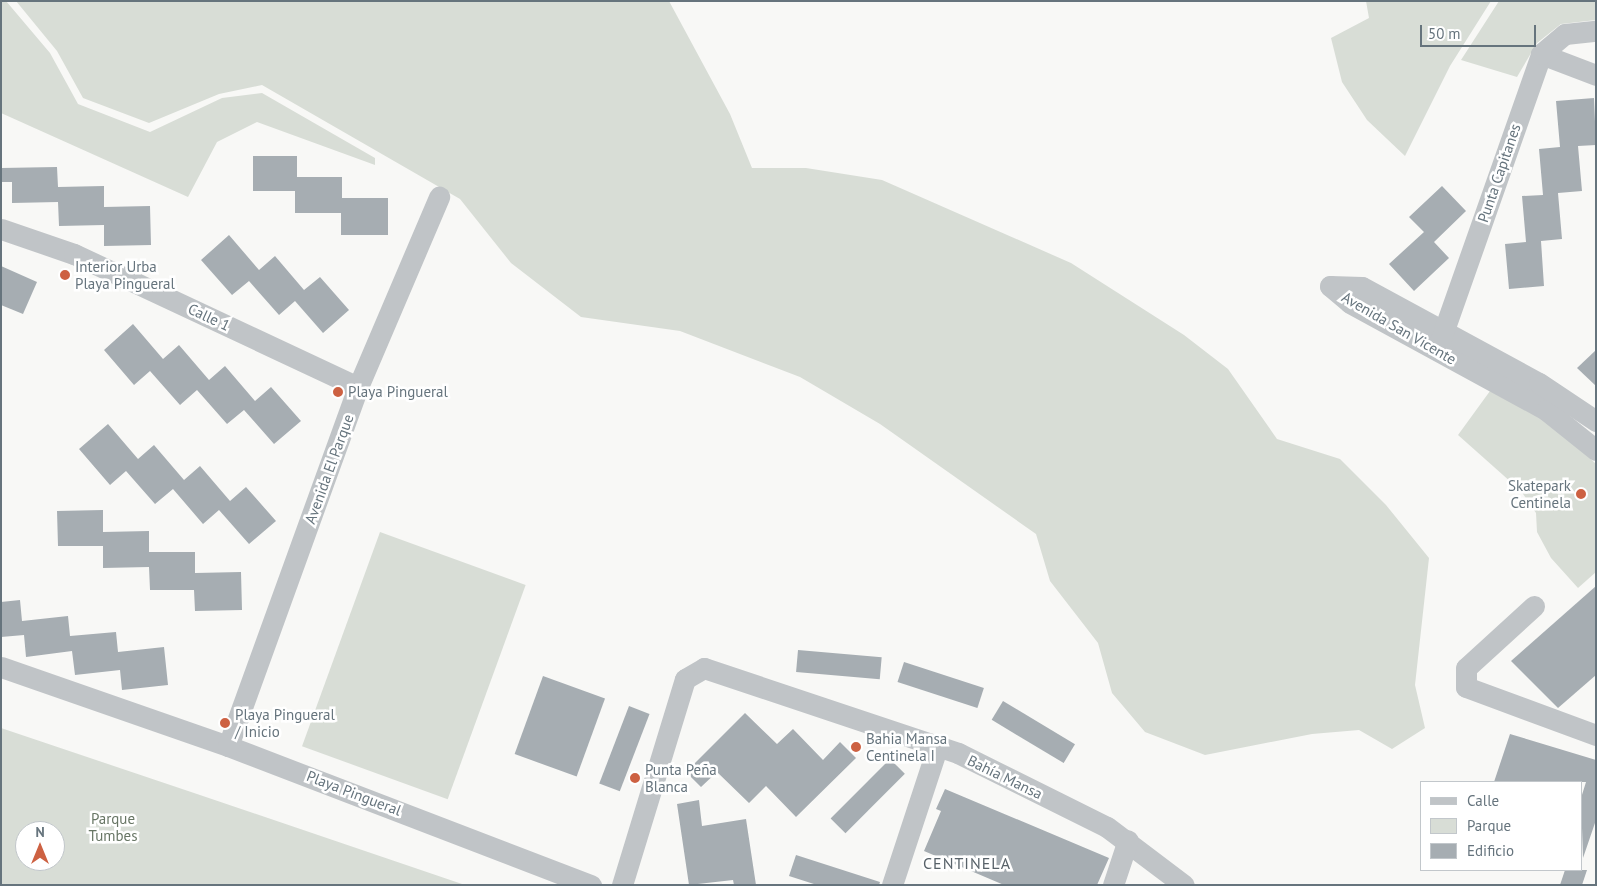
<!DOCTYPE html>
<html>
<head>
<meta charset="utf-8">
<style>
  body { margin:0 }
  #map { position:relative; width:1597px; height:886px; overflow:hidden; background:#f8f8f6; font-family:"PT Sans",sans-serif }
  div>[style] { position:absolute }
  .green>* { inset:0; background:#d8ddd6; transform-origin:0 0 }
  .building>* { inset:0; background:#a6adb2; transform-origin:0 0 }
  .minor>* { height:21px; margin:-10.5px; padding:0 10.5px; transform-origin:10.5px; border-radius:10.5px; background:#c0c4c7 }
  .dots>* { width:14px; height:14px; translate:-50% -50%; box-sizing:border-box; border:2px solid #fff; border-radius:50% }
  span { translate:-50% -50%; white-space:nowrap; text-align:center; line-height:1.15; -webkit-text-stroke:5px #fff; paint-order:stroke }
  .street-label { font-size:15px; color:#66747d }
  .poi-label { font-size:15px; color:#66747d }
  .left { translate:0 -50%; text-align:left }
  .right { translate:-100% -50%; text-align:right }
  .park-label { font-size:15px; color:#687665 }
  .neighbourhood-label { font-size:16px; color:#586269; letter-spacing:1px }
  .frame { position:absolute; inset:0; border:2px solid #66747d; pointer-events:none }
  .legend { position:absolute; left:1420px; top:781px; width:162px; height:90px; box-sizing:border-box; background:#fff; border:1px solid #c2c7cb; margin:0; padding:6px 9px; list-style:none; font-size:15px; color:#66747d }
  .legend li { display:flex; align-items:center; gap:10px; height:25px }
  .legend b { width:25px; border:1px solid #c2c7cb }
  .north { position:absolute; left:15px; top:821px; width:50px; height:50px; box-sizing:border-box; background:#fff; border:1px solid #c2c7cb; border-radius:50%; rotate:0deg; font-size:14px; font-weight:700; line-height:20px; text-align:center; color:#66747d }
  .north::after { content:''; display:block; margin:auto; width:18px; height:22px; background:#cd6142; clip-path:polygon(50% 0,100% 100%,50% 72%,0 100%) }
  .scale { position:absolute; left:1420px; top:25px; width:116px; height:22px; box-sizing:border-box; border:2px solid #66747d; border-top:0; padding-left:6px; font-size:15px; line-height:18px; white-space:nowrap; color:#66747d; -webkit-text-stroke:4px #fff; paint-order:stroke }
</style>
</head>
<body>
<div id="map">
  <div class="green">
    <div style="clip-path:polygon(1px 1px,6px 1px,50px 53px,78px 104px,150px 132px,222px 98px,262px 93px,375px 158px,375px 165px,257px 122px,217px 142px,188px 197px,1px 113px)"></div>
    <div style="clip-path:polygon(16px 1px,669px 1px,730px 114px,752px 168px,806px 168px,882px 180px,1071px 263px,1184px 335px,1228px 369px,1277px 439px,1340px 459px,1386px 505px,1429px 558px,1415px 685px,1425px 728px,1392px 749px,1359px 730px,1312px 734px,1205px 755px,1145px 732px,1112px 693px,1098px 643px,1050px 581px,1036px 534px,880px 424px,800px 377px,680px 331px,581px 317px,511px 263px,460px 199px,262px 85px,219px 94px,149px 123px,83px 98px,57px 51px)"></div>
    <div style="clip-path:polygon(1366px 1px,1491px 1px,1450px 66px,1405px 156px,1367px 120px,1342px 82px,1331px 38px,1369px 18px)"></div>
    <div style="clip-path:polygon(1499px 1px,1596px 1px,1596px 20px,1561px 24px,1537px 43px,1517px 77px,1461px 60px)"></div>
    <div style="clip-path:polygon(1490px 391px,1557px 427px,1596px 464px,1596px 572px,1578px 588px,1551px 558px,1537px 532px,1536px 513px,1521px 491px,1458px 435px)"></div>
    <div style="left:380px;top:532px;width:155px;height:228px;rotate:20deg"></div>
    <div style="clip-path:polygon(evenodd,1px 728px,197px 794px,465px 885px,1px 885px,1px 728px,25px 831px,55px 831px,55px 861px,25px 861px,25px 831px)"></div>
  </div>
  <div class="building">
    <div style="clip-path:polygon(1594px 98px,1596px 145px,1578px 146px,1582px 191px,1558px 193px,1562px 239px,1541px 241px,1544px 286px,1509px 289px,1505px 244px,1526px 242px,1522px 196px,1543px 195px,1539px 149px,1560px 147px,1556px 101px)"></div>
    <div style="clip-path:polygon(253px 156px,297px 156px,297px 177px,342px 177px,342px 198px,388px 198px,388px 235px,341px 235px,341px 213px,295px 213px,295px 191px,253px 191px)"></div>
    <div style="clip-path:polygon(57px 167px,58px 187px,104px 186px,104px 207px,150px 206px,151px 245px,104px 246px,104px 225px,59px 226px,58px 202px,12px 203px,12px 182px,1px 182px,1px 168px)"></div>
    <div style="clip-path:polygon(1442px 186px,1466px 211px,1434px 242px,1449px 258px,1414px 291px,1389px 264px,1424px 232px,1409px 217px)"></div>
    <div style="clip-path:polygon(229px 235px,259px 270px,275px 256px,304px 290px,320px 277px,349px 310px,323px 333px,295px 301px,279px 315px,249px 281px,232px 295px,201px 260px)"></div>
    <div style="clip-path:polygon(1px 266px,37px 282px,23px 314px,1px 305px)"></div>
    <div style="clip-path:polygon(133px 324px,163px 359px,179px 345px,209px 380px,225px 366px,255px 401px,271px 387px,301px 421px,274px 444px,244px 410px,227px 424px,197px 390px,180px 405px,150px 371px,134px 385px,104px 350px)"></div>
    <div style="clip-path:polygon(1596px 350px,1596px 386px,1577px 368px)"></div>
    <div style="clip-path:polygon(108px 424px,138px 459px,154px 445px,184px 480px,200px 466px,230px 501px,246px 487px,276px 521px,249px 544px,219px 510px,203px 524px,173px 489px,155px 504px,126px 471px,110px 485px,79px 449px)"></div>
    <div style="clip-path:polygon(103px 510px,103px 532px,149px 531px,149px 552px,195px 552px,195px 573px,241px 572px,242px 610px,195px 611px,194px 590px,150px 590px,149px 567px,103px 568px,103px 546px,58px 546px,57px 511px)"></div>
    <div style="clip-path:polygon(1596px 586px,1596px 675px,1558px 708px,1511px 661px)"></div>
    <div style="clip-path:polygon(20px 600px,22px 621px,68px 616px,70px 636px,116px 632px,118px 652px,164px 647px,168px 685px,122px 690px,120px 670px,75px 675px,72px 651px,26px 657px,24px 635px,1px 637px,1px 602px)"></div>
    <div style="left:798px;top:650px;width:84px;height:22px;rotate:5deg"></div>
    <div style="left:904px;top:662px;width:84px;height:21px;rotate:18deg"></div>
    <div style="left:543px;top:676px;width:66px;height:83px;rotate:20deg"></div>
    <div style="left:1003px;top:701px;width:84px;height:22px;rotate:31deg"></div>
    <div style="left:629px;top:706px;width:22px;height:83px;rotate:21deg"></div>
    <div style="clip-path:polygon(745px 713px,777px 744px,793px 729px,823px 760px,840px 742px,856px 758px,796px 817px,766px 786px,749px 803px,717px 772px,701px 787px,686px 772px)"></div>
    <div style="clip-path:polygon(1510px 734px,1596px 760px,1596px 820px,1583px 858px,1581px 798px,1586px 782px,1494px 782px)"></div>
    <div style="left:890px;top:759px;width:21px;height:84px;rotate:45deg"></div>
    <div style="clip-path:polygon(945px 789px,1109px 858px,1097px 885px,1004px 885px,924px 851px,941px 811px,936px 809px)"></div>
    <div style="clip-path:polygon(699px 800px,702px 826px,746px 819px,756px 885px,734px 885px,733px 880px,689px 885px,677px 804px)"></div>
    <div style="clip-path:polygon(796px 855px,880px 882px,879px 885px,817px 885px,789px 876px)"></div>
    <div style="clip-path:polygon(1565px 870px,1587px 870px,1582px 885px,1560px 885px)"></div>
  </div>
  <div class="minor">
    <div style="left:1541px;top:54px;width:59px;rotate:20.9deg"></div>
    <div style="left:1px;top:229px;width:77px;rotate:18.9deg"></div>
    <div style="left:74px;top:254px;width:314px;rotate:25.1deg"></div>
    <div style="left:1330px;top:286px;width:26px;rotate:40deg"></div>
    <div style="left:1350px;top:303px;width:223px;rotate:28.6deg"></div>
    <div style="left:1546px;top:410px;width:64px;rotate:38.7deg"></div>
    <div style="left:1330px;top:286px;width:32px;rotate:2deg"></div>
    <div style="left:1362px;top:287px;width:201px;rotate:28.5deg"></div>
    <div style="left:1539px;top:383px;width:69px;rotate:33.7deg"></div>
    <div style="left:1437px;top:350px;width:314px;rotate:-70.6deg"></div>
    <div style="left:1541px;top:54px;width:31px;rotate:-40deg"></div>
    <div style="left:1565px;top:34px;width:31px;rotate:-6deg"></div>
    <div style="left:1534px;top:606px;width:92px;rotate:137.6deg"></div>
    <div style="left:1466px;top:668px;width:19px;rotate:90deg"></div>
    <div style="left:1466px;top:687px;width:139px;rotate:20.3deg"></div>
    <div style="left:1px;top:667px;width:240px;rotate:19.2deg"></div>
    <div style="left:228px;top:746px;width:389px;rotate:21deg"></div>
    <div style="left:228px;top:746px;width:382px;rotate:-70.1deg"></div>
    <div style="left:358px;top:387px;width:207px;rotate:-66.9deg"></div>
    <div style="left:622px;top:885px;width:215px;rotate:-73deg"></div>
    <div style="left:685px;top:679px;width:22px;rotate:-30deg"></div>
    <div style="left:704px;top:668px;width:268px;rotate:18.5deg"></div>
    <div style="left:958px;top:753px;width:166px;rotate:26.4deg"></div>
    <div style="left:1107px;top:827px;width:96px;rotate:37deg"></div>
    <div style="left:892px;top:885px;width:147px;rotate:-71.8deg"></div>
    <div style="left:1113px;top:885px;width:47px;rotate:-71.6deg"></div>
  </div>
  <div class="dots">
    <div style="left:65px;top:275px;background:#cd6142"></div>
    <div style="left:338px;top:392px;background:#cd6142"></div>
    <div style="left:1581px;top:494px;background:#cd6142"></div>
    <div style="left:225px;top:723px;background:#cd6142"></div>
    <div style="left:856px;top:747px;background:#cd6142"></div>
    <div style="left:635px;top:778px;background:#cd6142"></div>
  </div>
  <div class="street-label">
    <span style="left:1499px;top:173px;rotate:-71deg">Punta Capitanes</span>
    <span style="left:209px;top:317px;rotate:25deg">Calle 1</span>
    <span style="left:1399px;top:328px;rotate:30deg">Avenida San Vicente</span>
    <span style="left:329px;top:469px;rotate:-70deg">Avenida El Parque</span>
    <span style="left:1005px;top:777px;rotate:26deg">Bahía Mansa</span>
    <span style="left:354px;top:793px;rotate:21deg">Playa Pingueral</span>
  </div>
  <div class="poi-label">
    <span class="left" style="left:75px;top:275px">Interior Urba<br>Playa Pingueral</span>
    <span class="left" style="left:348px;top:392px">Playa Pingueral</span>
    <span class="right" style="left:1571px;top:494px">Skatepark<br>Centinela</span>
    <span class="left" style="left:235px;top:723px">Playa Pingueral<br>/ Inicio</span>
    <span class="left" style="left:866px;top:747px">Bahia Mansa<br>Centinela I</span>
    <span class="left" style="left:645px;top:778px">Punta Peña<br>Blanca</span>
  </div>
  <div class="park-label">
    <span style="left:113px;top:827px">Parque<br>Tumbes</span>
  </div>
  <div class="neighbourhood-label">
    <span style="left:967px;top:863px">CENTINELA</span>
  </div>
  <div class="frame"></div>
  <ul class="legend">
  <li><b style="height:6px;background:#c0c4c7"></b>Calle</li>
  <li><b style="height:14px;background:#d8ddd6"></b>Parque</li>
  <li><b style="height:14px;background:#a6adb2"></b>Edificio</li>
  </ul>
  <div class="north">N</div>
  <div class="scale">50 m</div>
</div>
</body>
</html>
